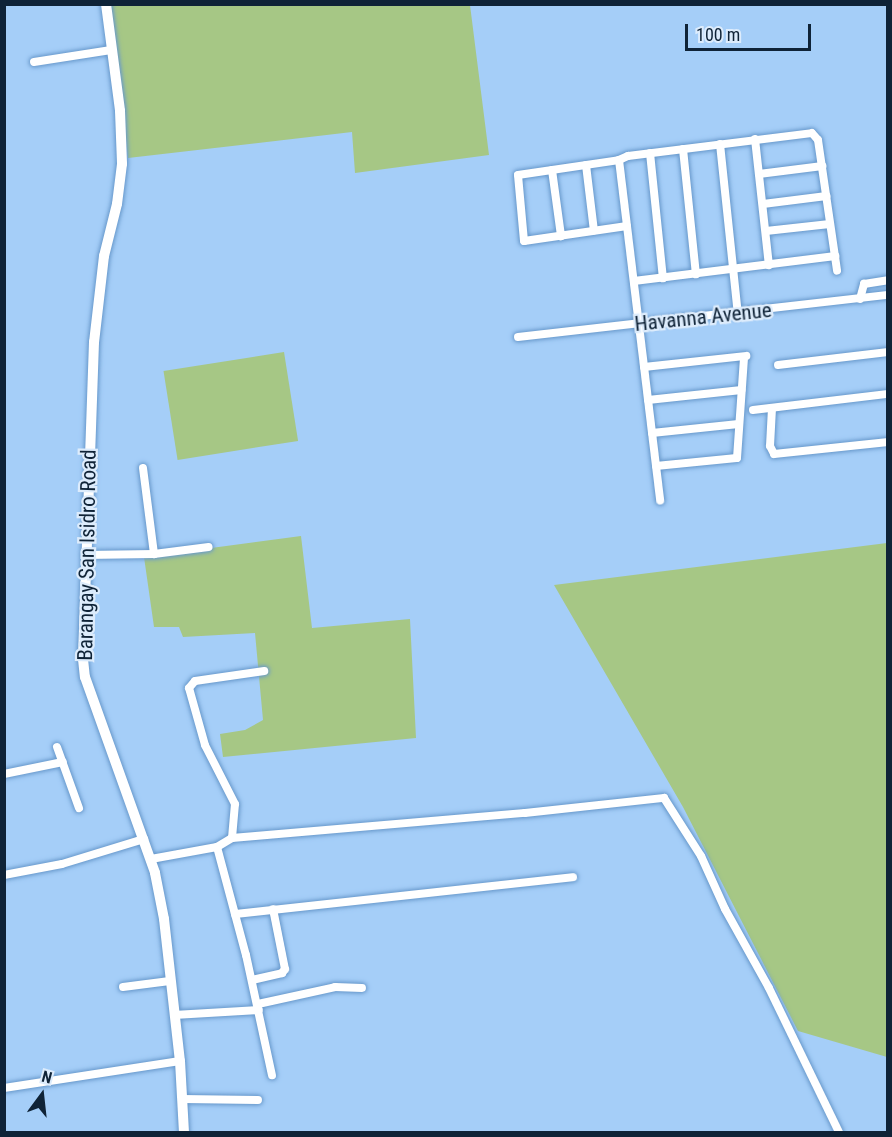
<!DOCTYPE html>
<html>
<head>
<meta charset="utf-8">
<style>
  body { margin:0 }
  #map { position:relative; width:892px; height:1137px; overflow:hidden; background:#a5cef8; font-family:"Roboto Condensed",sans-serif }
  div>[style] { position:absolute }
  .green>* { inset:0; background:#a6c785; transform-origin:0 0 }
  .roads { filter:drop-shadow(0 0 2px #6798cb) drop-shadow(0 0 2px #6798cb) }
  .street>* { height:8px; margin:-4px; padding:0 4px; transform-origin:4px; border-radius:4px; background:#fff }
  .secondary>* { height:10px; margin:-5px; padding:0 5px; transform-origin:5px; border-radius:5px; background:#fff }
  span { translate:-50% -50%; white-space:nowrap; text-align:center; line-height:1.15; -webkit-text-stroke:4.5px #ddecfc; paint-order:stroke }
  .street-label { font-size:21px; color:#0f2337 }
  .frame { position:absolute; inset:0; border:6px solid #0f2337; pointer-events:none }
  .north { position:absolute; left:12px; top:1065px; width:60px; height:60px; -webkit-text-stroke:4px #ddecfc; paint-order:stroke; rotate:15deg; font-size:16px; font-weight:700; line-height:24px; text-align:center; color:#0f2337 }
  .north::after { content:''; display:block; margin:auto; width:21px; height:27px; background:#0f2337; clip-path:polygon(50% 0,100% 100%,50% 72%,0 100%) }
  .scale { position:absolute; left:685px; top:24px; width:126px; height:27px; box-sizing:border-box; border:3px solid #0f2337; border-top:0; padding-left:8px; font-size:18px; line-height:21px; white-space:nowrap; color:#0f2337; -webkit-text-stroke:4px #ddecfc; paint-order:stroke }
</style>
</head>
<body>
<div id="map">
  <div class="green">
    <div style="clip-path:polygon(110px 5px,470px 5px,489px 155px,355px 173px,352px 132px,128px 158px)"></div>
    <div style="left:284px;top:352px;width:90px;height:122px;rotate:81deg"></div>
    <div style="clip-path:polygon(301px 536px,312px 628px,410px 619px,416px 738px,223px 757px,220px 734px,245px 730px,263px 720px,255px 633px,183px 637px,179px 627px,154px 627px,144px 557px)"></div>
    <div style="clip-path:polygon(887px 543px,888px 543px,887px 1057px,798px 1031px,683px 807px,554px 585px)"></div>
  </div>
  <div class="roads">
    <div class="street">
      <div style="left:34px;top:62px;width:78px;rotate:-8.9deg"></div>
      <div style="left:755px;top:139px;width:127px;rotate:83.7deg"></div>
      <div style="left:720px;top:144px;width:171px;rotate:84deg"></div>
      <div style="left:683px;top:149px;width:126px;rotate:84.1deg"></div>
      <div style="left:650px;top:153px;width:126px;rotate:84.1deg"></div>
      <div style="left:619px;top:160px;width:343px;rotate:83.1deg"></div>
      <div style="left:586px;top:165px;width:66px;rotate:83.1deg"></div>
      <div style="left:552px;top:170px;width:67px;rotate:82.2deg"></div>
      <div style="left:759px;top:174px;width:64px;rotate:-7.2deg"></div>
      <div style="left:763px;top:204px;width:64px;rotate:-7.1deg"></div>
      <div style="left:627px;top:226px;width:104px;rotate:171.7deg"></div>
      <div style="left:524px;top:241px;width:66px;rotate:-95.2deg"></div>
      <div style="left:518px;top:175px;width:102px;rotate:-8.4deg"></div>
      <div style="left:619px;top:160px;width:10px;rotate:-24deg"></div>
      <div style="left:628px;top:156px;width:185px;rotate:-7.1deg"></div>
      <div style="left:812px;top:133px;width:9px;rotate:49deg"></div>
      <div style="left:818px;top:140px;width:132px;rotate:81.7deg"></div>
      <div style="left:766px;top:231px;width:64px;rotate:-6.2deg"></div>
      <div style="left:634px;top:281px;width:203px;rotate:-7.1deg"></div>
      <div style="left:860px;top:299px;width:16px;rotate:-75deg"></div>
      <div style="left:864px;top:284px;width:24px;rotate:-9deg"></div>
      <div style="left:518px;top:337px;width:372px;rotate:-6.5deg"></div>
      <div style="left:778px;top:365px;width:111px;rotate:-6.7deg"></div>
      <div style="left:644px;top:367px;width:103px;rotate:-6.2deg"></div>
      <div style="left:648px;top:400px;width:94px;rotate:-6.1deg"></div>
      <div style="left:772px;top:408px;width:38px;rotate:93deg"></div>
      <div style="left:770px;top:446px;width:9px;rotate:63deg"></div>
      <div style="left:774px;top:454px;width:115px;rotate:-6deg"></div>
      <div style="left:753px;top:410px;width:136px;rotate:-6.8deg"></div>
      <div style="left:652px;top:433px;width:87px;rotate:-5.9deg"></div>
      <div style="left:656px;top:466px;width:81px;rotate:-5.6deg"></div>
      <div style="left:737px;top:458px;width:101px;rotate:-86deg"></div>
      <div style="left:143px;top:468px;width:87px;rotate:82.7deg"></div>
      <div style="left:85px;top:555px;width:69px;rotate:-0.8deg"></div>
      <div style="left:154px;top:554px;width:55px;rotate:-7.3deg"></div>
      <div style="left:57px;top:747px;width:65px;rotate:70.2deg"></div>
      <div style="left:4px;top:774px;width:60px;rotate:-11.5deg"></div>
      <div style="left:232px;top:838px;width:34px;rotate:-85deg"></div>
      <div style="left:235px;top:804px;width:66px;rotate:-117deg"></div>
      <div style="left:205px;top:745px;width:59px;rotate:-105.7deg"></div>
      <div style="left:189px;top:688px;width:9px;rotate:-49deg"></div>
      <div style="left:195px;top:681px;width:70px;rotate:-8.2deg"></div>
      <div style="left:217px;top:847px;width:112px;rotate:75deg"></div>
      <div style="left:246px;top:955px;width:123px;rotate:77.8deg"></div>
      <div style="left:151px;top:859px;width:67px;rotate:-10.3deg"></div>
      <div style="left:217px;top:847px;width:17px;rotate:-31deg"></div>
      <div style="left:232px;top:838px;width:294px;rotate:-4.9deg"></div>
      <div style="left:525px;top:813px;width:140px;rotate:-6.2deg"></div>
      <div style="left:664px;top:798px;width:69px;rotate:57.5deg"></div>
      <div style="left:701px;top:856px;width:58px;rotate:65.6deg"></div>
      <div style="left:725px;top:909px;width:90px;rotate:60.9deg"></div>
      <div style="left:769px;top:988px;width:160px;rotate:64.1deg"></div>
      <div style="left:4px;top:875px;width:59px;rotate:-10.7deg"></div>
      <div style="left:62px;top:864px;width:86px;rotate:-17deg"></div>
      <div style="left:235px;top:914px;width:340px;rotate:-6.2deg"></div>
      <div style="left:252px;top:980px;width:31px;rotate:-13deg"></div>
      <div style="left:282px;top:973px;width:5px;rotate:-53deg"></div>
      <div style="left:285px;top:969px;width:61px;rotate:-101.3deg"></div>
      <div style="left:123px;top:987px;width:47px;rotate:-7.3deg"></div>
      <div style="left:258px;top:1004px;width:79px;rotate:-12.4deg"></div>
      <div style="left:335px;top:987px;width:27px;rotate:2deg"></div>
      <div style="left:174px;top:1015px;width:85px;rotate:-3.4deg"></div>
      <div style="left:4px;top:1088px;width:178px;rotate:-8.7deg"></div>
      <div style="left:182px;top:1099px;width:76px;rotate:0.8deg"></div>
    </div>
    <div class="secondary">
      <div style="left:106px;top:4px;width:108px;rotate:82.5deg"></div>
      <div style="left:120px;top:111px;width:53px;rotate:87.8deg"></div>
      <div style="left:122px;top:164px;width:40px;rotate:97.1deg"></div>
      <div style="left:117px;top:204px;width:54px;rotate:104deg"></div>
      <div style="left:104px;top:256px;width:87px;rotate:96.6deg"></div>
      <div style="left:94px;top:342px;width:317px;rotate:92deg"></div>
      <div style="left:83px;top:659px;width:18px;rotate:84deg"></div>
      <div style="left:85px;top:677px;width:208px;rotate:70.3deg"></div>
      <div style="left:155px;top:873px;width:47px;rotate:78.9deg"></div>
      <div style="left:164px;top:919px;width:143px;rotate:83.6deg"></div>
      <div style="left:180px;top:1061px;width:71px;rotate:86.8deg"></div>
    </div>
  </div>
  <div class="street-label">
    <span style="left:703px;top:317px;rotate:-6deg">Havanna Avenue</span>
    <span style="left:87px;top:555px;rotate:-89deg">Barangay San Isidro Road</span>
  </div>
  <div class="frame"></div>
  <div class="north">N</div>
  <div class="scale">100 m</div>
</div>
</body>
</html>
